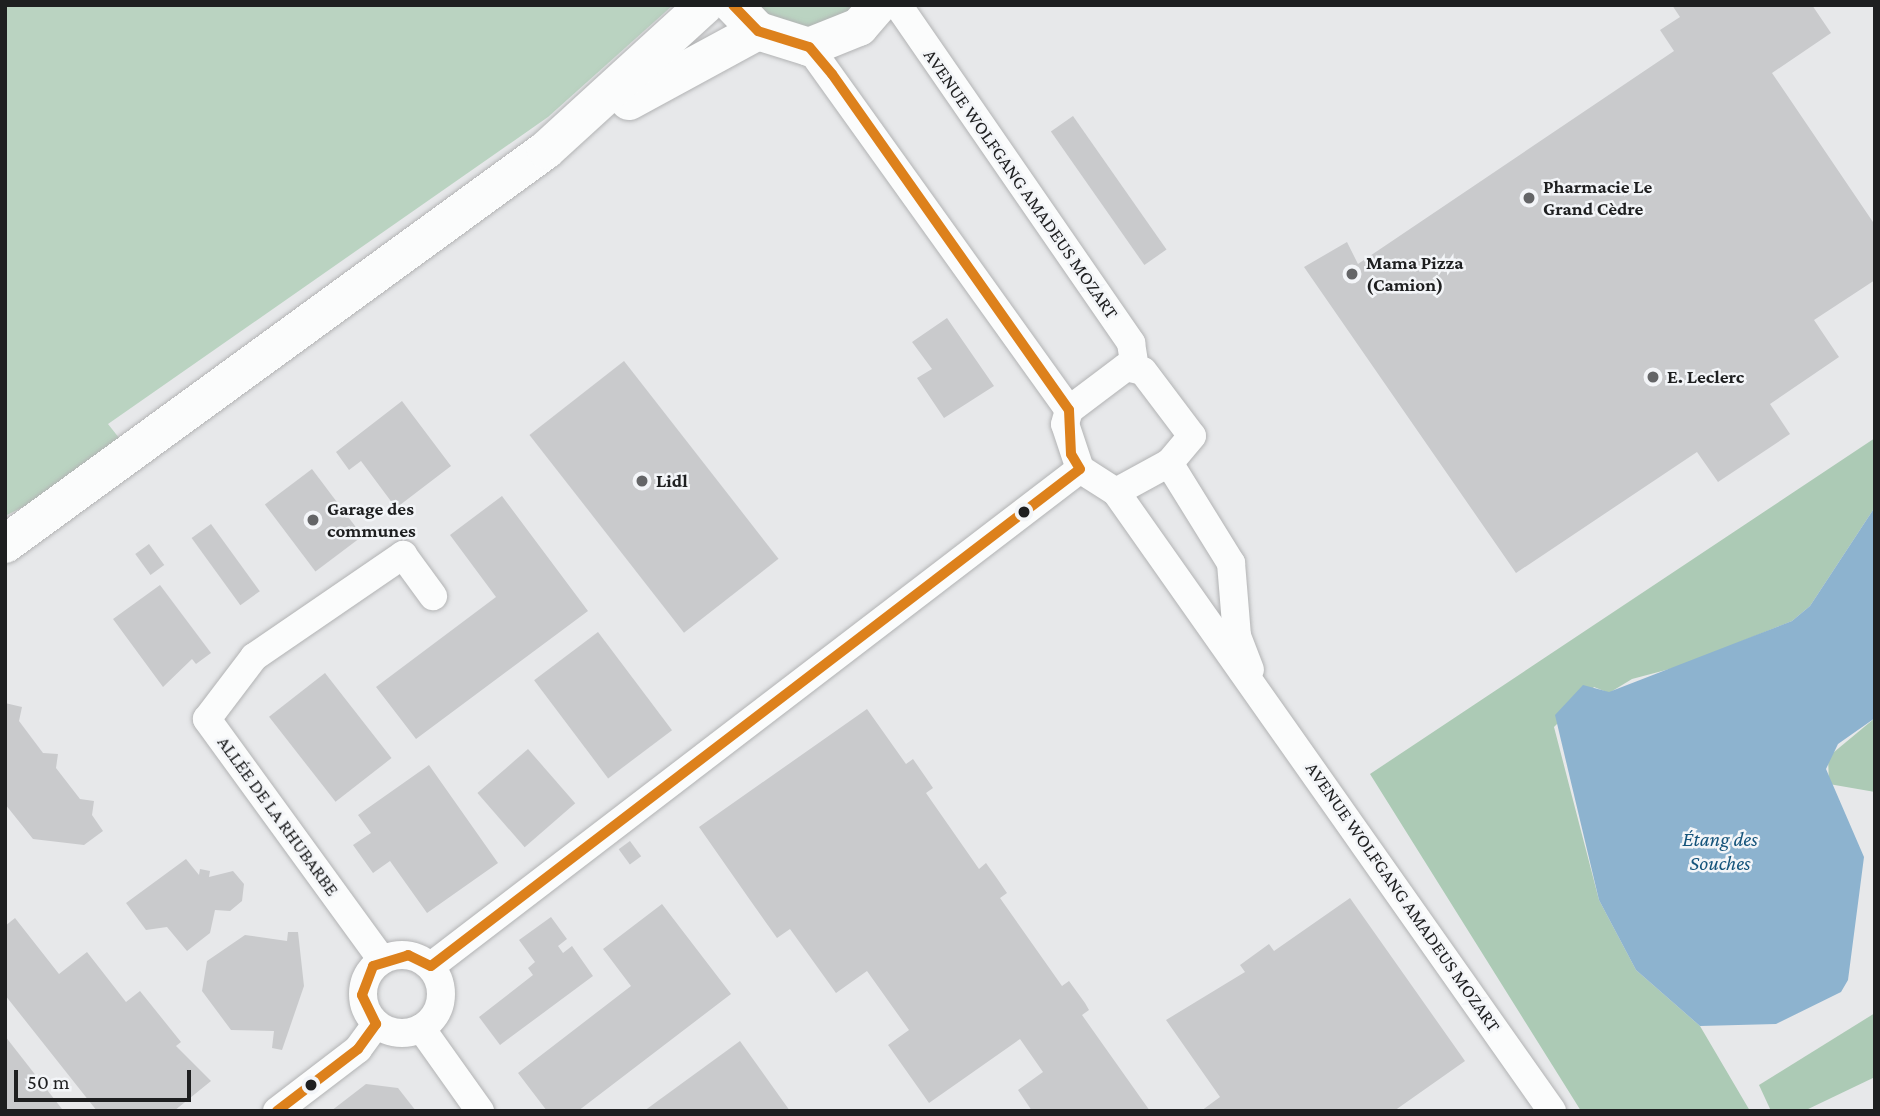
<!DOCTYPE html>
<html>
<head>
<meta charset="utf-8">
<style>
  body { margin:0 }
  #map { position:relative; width:1880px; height:1116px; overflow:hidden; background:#e7e8ea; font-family:"Crimson Pro",serif }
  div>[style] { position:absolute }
  .green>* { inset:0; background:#bad3c1 }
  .forest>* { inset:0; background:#accab5 }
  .water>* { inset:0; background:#8db3cf }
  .building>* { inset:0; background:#c9cacc; transform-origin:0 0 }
  .roads { filter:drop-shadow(0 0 2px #b2b3b4) drop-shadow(0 0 2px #b2b3b4) }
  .minor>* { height:28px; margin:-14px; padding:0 14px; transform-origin:14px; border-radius:14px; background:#fbfcfc }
  .minor>.ring { margin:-14px; padding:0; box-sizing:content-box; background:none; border:28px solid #fbfcfc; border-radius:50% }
  .primary>* { height:38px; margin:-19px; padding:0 19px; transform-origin:19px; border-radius:19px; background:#fbfcfc }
  .bus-1>* { height:10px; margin:-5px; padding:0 5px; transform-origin:5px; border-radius:5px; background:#dd811c }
  .dots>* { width:19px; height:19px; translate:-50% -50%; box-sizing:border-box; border:4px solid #f3f5f8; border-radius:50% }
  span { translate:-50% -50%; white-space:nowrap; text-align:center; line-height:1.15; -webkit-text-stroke:5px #f3f5f8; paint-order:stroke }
  .street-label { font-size:19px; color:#1e1f20 }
  .poi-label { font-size:19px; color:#1e1f20; font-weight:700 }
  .left { translate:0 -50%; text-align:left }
  .water-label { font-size:21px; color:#15547b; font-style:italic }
  .frame { position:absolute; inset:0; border:7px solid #1e1f20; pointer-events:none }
  .scale { position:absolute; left:14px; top:1070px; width:177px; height:32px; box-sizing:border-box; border:4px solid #1e1f20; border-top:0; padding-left:9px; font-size:21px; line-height:24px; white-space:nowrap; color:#1e1f20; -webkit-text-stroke:5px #f3f5f8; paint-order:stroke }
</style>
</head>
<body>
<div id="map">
  <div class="green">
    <div style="clip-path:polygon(5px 5px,673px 5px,548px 117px,108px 424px,131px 453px,5px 516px)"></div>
    <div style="clip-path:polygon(755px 5px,860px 5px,821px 28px,785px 25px)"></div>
  </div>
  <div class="forest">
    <div style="clip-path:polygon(1875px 438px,1875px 507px,1810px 606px,1792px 621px,1681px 666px,1632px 679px,1609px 693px,1594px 687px,1554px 727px,1599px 900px,1636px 970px,1700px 1026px,1750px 1111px,1581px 1111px,1370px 774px)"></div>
    <div style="clip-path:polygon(1875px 718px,1875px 792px,1829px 784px,1828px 757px)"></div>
    <div style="clip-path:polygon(1875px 1013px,1875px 1077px,1804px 1111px,1771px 1111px,1759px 1085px)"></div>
  </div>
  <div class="water">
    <div style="clip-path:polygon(1875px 507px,1875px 718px,1838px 744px,1826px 769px,1864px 857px,1848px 980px,1841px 992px,1776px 1024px,1700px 1026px,1636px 970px,1599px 900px,1555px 715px,1583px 685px,1609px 692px,1792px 621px,1810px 606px)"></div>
  </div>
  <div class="building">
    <div style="clip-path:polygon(1672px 5px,1812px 5px,1831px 33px,1772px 73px,1875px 225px,1875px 280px,1814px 320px,1839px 357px,1770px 404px,1790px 434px,1718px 482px,1697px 452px,1516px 573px,1304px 267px,1347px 242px,1358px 264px,1674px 51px,1660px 30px,1680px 17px)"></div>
    <div style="left:1073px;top:116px;width:163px;height:27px;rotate:55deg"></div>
    <div style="clip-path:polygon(947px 318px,994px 386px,944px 418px,917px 378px,932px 369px,912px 342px)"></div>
    <div style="left:624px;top:361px;width:251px;height:120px;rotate:52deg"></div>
    <div style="clip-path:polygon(402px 401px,451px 466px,396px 508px,361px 461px,349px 470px,336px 452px)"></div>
    <div style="left:312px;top:469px;width:84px;height:59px;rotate:53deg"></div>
    <div style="clip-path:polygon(502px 496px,588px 611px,416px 739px,376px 687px,496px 597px,450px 535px)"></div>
    <div style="left:211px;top:524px;width:83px;height:24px;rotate:54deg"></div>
    <div style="left:149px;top:544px;width:26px;height:17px;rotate:54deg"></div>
    <div style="clip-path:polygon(160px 585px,211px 653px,196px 664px,192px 659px,163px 687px,113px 619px)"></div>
    <div style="left:598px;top:632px;width:123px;height:80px;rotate:53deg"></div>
    <div style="left:325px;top:673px;width:108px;height:71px;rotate:52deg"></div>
    <div style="clip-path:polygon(5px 703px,22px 707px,19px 721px,43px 753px,58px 754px,56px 768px,80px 799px,94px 801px,92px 815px,103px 831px,84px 845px,33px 839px,5px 804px)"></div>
    <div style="clip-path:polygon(867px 709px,906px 764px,913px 759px,929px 782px,933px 788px,926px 793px,979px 869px,986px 863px,996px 877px,1007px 893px,1000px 898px,1062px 986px,1069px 981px,1085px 1003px,1089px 1010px,1082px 1015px,1150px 1111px,1032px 1111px,1018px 1090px,1043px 1072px,1020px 1039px,929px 1103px,888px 1045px,909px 1030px,867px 971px,836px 993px,790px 929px,777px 938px,750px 900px,699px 827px)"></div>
    <div style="left:528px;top:749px;width:72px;height:67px;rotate:49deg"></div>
    <div style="clip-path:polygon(429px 765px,498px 863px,427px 913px,390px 861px,373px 873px,353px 845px,371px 833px,358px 815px)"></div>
    <div style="left:630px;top:841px;width:19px;height:14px;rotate:54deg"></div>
    <div style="clip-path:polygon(186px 859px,199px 875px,200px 869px,210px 871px,209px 877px,233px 871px,244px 884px,242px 901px,230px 911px,215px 910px,210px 933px,187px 951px,167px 927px,146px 930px,126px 903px)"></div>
    <div style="clip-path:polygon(1350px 898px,1465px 1061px,1394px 1111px,1201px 1111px,1220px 1097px,1166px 1020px,1245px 972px,1240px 965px,1269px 944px,1274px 951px)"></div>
    <div style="clip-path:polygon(662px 904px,731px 994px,578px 1111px,547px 1111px,518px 1073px,631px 986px,603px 949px)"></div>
    <div style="clip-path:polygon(551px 917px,567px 939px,558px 946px,563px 953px,572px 946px,593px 976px,500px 1045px,479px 1017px,533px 975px,528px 968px,535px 962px,519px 940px)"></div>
    <div style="clip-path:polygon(15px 918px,59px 974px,87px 952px,126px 1002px,140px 991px,181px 1042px,176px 1046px,211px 1081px,174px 1111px,97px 1111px,5px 995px,5px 926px)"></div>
    <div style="clip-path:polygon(288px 932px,298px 932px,304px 986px,282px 1050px,272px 1048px,274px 1031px,231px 1030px,202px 991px,207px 961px,245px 935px,287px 941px)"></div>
    <div style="clip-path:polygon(5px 1036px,62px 1109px,61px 1111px,5px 1111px)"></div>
    <div style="clip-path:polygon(740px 1041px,790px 1111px,644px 1111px)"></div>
    <div style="clip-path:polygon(366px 1084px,398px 1088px,416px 1111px,331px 1111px)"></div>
  </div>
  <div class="roads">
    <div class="minor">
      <div style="left:898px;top:5px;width:411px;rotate:55.4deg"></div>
      <div style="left:1131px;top:343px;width:24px;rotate:81deg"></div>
      <div style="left:809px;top:47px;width:447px;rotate:54.4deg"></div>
      <div style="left:1126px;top:367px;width:17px;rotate:13deg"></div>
      <div style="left:1143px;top:371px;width:81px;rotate:53deg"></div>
      <div style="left:1192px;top:436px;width:35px;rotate:130deg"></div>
      <div style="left:1169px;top:463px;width:60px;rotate:151.3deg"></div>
      <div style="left:1116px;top:492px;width:43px;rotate:-147.4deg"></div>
      <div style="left:1080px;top:469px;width:47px;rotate:-108.4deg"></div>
      <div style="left:1065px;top:424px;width:15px;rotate:-74deg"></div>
      <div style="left:1069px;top:410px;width:71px;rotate:-37deg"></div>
      <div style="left:1169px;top:463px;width:118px;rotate:58.2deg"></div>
      <div style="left:1231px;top:563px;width:73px;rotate:85.3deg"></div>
      <div style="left:1237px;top:636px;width:36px;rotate:69deg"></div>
      <div style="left:1116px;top:492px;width:757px;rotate:54.84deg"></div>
      <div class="ring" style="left:363px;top:955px;width:50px;height:50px"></div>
      <div style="left:382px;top:960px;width:298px;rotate:-126deg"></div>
      <div style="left:207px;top:719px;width:78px;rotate:-52.8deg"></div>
      <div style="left:254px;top:657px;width:181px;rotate:-34.4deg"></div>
      <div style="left:403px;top:555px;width:51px;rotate:53.8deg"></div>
      <div style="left:431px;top:966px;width:817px;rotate:-37.44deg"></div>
      <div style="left:421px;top:1028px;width:102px;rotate:54.6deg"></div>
      <div style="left:277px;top:1111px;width:102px;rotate:-37.4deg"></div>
      <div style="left:358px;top:1049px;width:31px;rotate:-54deg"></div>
    </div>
    <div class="primary">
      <div style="left:733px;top:5px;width:36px;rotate:46deg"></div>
      <div style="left:758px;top:31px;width:53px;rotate:17.4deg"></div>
      <div style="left:809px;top:47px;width:54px;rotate:-21.8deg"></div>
      <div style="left:859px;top:27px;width:29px;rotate:-49deg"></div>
      <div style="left:629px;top:101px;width:147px;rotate:-28.5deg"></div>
      <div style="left:5px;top:544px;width:669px;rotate:-36.07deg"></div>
      <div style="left:546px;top:150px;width:215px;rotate:-42.4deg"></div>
    </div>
  </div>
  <div class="bus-1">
    <div style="left:277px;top:1111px;width:102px;rotate:-37.4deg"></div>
    <div style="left:358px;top:1049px;width:31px;rotate:-54deg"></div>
    <div style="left:376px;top:1024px;width:32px;rotate:-116deg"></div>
    <div style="left:362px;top:995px;width:31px;rotate:-69deg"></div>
    <div style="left:373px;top:966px;width:37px;rotate:-17deg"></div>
    <div style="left:408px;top:955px;width:25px;rotate:26deg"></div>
    <div style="left:431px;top:966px;width:817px;rotate:-37.44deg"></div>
    <div style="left:1080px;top:469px;width:17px;rotate:-121deg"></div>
    <div style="left:1071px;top:454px;width:44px;rotate:-92.6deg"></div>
    <div style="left:1069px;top:410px;width:411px;rotate:-125.2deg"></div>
    <div style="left:832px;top:74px;width:35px;rotate:-130deg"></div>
    <div style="left:809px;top:47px;width:53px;rotate:-162.6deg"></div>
    <div style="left:758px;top:31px;width:36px;rotate:-134deg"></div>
  </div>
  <div class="dots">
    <div style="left:1529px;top:198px;background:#646567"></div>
    <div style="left:1352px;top:274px;background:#646567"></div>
    <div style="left:1653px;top:377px;background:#646567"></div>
    <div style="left:642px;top:481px;background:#646567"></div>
    <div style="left:1024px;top:512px;background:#1e1f20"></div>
    <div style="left:313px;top:520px;background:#646567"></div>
    <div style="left:311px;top:1085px;background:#1e1f20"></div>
  </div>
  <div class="street-label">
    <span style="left:1021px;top:184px;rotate:55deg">AVENUE WOLFGANG AMADEUS MOZART</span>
    <span style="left:278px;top:816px;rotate:54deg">ALLÉE DE LA RHUBARBE</span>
    <span style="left:1403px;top:897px;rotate:55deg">AVENUE WOLFGANG AMADEUS MOZART</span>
  </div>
  <div class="poi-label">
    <span class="left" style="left:1543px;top:198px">Pharmacie Le<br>Grand Cèdre</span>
    <span class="left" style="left:1366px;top:274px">Mama Pizza<br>(Camion)</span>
    <span class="left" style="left:1667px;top:377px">E. Leclerc</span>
    <span class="left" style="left:656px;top:481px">Lidl</span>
    <span class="left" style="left:327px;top:520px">Garage des<br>communes</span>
  </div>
  <div class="water-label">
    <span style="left:1720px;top:851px">Étang des<br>Souches</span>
  </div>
  <div class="frame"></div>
  <div class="scale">50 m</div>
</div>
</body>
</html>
